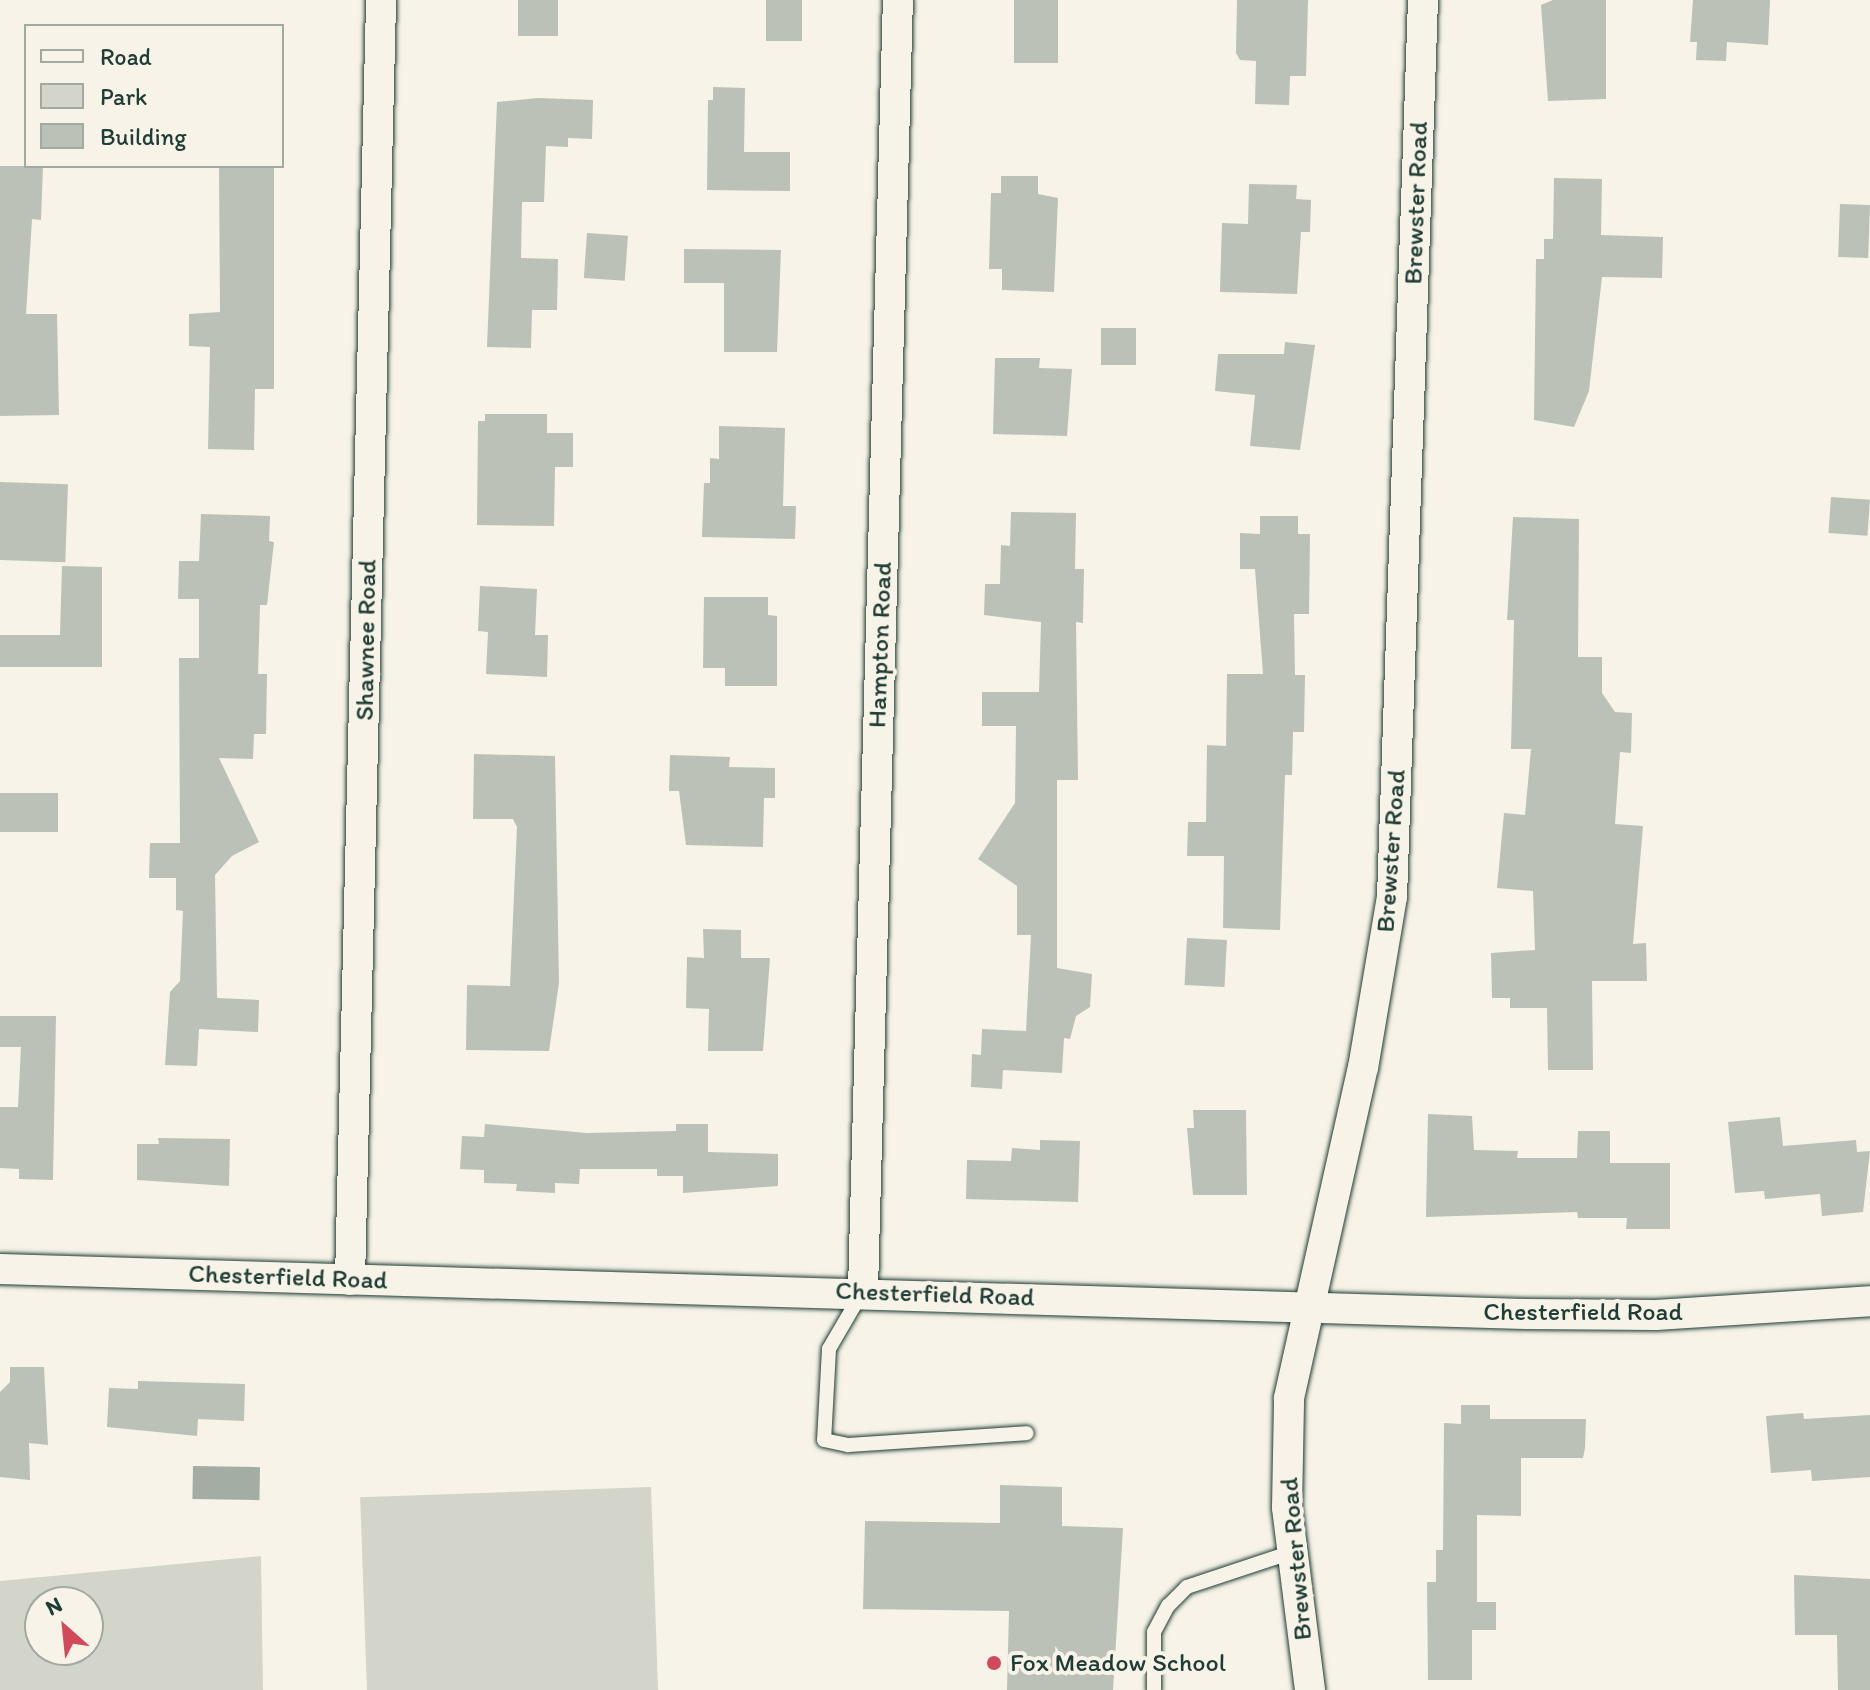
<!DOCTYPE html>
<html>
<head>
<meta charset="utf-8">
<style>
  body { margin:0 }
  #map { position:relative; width:1870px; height:1690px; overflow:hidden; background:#f7f3e8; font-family:Itim,sans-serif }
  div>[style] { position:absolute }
  .green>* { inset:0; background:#d3d5ca; transform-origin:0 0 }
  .water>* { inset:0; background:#a4ada3; transform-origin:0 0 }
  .building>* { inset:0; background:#bbc1b6; transform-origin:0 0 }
  .roads { filter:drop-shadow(0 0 2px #1f3d34) drop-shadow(0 0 2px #1f3d34) }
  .service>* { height:14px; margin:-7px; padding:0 7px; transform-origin:7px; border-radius:7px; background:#f7f3e8 }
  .minor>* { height:30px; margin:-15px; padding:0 15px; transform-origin:15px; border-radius:15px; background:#f7f3e8 }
  .dots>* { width:22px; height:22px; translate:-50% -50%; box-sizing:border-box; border:4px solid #f7f3e8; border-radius:50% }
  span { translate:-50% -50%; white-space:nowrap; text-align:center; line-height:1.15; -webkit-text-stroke:8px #f7f3e8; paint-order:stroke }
  .street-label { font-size:26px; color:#1f3d34 }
  .poi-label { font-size:26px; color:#1f3d34 }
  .left { translate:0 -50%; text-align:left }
  .legend { position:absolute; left:24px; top:24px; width:260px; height:144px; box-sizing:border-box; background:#f7f3e8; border:2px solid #a1aaa0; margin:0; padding:10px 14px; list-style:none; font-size:24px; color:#1f3d34 }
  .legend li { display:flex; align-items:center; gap:16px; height:40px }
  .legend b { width:40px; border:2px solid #a1aaa0 }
  .north { position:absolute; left:24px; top:1586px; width:80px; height:80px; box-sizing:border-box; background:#f7f3e8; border:2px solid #a1aaa0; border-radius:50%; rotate:333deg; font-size:22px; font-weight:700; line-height:32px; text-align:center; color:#1f3d34 }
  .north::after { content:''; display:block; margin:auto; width:28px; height:36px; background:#d1495b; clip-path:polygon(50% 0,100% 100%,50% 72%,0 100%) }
</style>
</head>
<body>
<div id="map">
  <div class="green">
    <div style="left:651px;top:1487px;width:203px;height:291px;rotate:88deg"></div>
    <div style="clip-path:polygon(evenodd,261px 1556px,263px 1690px,0 1690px,0 1581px,261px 1556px,40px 1602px,88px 1602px,88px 1650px,40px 1650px,40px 1602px)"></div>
  </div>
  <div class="water">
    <div style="left:193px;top:1466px;width:67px;height:33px;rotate:1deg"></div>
  </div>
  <div class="building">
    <div style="left:518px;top:0;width:40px;height:36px"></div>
    <div style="left:766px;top:0;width:36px;height:41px"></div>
    <div style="left:1014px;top:0;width:44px;height:63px"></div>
    <div style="clip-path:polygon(1237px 0,1308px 0,1306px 76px,1290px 76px,1289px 105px,1255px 104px,1256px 61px,1240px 60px,1236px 53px)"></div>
    <div style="clip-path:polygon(1553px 0,1606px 0,1606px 99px,1548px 101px,1541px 5px)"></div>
    <div style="clip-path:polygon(1693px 0,1770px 0,1768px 45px,1727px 42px,1726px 61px,1696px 60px,1697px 42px,1690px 42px)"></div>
    <div style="clip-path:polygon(713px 87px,745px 88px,744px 152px,790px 152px,790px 191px,707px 190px,708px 100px,713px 100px)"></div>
    <div style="clip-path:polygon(538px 98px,593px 100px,592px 139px,568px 138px,568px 147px,546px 146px,544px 202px,522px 202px,521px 258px,558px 259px,557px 310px,532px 310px,531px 348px,487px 347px,497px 102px)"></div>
    <div style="clip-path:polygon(0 166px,43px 166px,41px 220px,32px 219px,26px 314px,57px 314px,59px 415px,0 416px)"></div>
    <div style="clip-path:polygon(219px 166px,274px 166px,274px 389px,255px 389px,254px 450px,208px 449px,210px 347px,189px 346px,189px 314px,220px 312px)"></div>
    <div style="clip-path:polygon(1001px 176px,1038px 176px,1038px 194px,1058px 198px,1054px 292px,1002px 290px,1002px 269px,989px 269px,991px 193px,1001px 193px)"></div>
    <div style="clip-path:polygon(1554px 178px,1602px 179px,1601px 235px,1663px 237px,1662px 278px,1602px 277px,1589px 391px,1574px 427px,1534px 420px,1536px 259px,1544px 259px,1544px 239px,1553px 239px)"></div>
    <div style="clip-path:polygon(1249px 184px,1297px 185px,1296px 199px,1311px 200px,1310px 232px,1301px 232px,1297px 294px,1220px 292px,1222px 223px,1248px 224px)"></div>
    <div style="left:1840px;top:204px;width:30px;height:53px;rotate:2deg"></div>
    <div style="left:587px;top:233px;width:41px;height:45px;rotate:4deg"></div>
    <div style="clip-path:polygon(684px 249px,781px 250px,777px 352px,724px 352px,724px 283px,684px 283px)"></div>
    <div style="left:1101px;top:328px;width:35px;height:37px"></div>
    <div style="clip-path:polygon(1285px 342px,1315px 345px,1300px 450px,1250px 446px,1255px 395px,1215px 391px,1218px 354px,1284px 354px)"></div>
    <div style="clip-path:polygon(995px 358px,1040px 358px,1039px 368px,1072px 369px,1067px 436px,993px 434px)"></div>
    <div style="clip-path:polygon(485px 414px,547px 414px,547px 433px,573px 433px,573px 467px,555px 467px,554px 526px,477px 525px,478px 421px,485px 421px)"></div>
    <div style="clip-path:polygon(719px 426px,785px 428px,783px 506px,796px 506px,795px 539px,702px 537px,704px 483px,710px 483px,710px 458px,719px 459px)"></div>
    <div style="left:0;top:482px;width:68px;height:78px;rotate:2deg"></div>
    <div style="left:1831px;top:497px;width:39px;height:36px;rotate:4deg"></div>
    <div style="clip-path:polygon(1011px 512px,1076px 513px,1075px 569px,1084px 569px,1083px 623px,1076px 622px,1078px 780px,1057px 780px,1057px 968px,1092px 974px,1090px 1007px,1076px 1016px,1070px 1039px,1064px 1038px,1062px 1073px,1003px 1070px,1002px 1089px,971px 1087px,972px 1054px,981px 1055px,982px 1029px,1026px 1031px,1031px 935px,1017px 935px,1017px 886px,978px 859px,1015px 803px,1016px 726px,982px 726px,982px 692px,1039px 692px,1041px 622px,984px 615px,985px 584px,1000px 584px,1001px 545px,1010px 546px)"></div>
    <div style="clip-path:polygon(201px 514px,270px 516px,269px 541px,274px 542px,267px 605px,260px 605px,258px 674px,267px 674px,266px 734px,254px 734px,253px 759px,219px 758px,259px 842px,232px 856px,215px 875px,217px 998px,259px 1000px,258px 1032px,199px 1029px,197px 1066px,165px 1065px,170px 992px,180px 981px,183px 911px,176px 910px,176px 878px,149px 878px,150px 843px,180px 843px,179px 658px,199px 658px,199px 599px,178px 599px,179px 561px,199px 561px)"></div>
    <div style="clip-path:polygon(1260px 516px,1298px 516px,1298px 534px,1310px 534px,1309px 614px,1294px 614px,1295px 675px,1305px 675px,1304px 732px,1293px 732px,1292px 775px,1285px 775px,1280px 930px,1223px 928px,1224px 856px,1187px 856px,1188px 822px,1206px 822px,1207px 745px,1226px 746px,1227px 674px,1263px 674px,1255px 569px,1240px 569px,1240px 533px,1260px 534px)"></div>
    <div style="clip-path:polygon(1513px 517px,1579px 519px,1578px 657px,1602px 657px,1602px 693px,1615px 712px,1632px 713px,1631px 753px,1620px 752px,1615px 824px,1643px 826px,1633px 944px,1646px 943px,1647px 981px,1592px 981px,1593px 1070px,1548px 1070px,1547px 1008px,1510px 1008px,1510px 998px,1492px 998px,1491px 953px,1535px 950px,1533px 891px,1497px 888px,1504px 813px,1525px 815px,1531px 749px,1511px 749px,1514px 620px,1507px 620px)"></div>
    <div style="clip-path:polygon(62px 566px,102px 567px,102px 667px,0 667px,0 635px,60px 635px)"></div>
    <div style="clip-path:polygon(480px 586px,537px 589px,535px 635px,548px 635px,547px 677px,486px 674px,488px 632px,478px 631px)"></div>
    <div style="clip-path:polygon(704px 597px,768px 597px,768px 615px,777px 616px,777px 686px,725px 686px,725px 668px,703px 668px)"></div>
    <div style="clip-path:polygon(474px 754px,555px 756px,559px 983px,549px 1051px,466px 1050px,467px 985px,510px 986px,517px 827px,513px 819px,473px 819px)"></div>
    <div style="clip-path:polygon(670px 755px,730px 757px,729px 767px,775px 768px,775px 798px,764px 798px,763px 847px,686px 845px,679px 791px,669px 791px)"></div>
    <div style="left:0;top:793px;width:58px;height:39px"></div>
    <div style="clip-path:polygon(703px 929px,741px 930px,741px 958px,770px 958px,763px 1051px,708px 1051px,709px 1009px,686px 1008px,687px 957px,704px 958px)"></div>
    <div style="left:1187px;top:938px;width:40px;height:47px;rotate:3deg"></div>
    <div style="clip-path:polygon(0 1016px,56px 1016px,53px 1180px,19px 1179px,19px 1169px,0 1168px,0 1107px,18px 1107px,21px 1047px,0 1047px)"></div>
    <div style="clip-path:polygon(1193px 1110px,1246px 1110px,1247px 1195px,1193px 1195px,1187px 1128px,1194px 1128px)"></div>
    <div style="clip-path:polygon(1428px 1114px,1472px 1116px,1474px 1150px,1518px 1151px,1517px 1158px,1577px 1158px,1578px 1131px,1610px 1131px,1610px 1163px,1670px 1163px,1670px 1229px,1626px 1229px,1627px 1218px,1578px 1218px,1577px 1212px,1426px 1217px)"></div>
    <div style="clip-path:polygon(1780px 1117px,1783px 1146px,1856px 1140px,1857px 1152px,1870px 1151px,1863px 1212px,1822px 1216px,1820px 1194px,1765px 1199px,1764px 1191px,1735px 1193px,1728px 1122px)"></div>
    <div style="clip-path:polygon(485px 1124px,587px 1133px,676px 1131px,676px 1124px,708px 1124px,708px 1152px,778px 1154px,778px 1186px,683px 1193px,683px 1176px,657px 1176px,657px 1169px,580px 1169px,579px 1184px,555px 1183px,555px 1193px,516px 1191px,517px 1184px,484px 1183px,484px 1170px,460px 1169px,462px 1136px,484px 1137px)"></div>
    <div style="clip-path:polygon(158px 1138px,230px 1139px,229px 1186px,137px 1180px,137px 1144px,159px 1144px)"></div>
    <div style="clip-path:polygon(1040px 1140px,1080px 1141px,1078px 1202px,966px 1199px,967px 1160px,1011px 1161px,1012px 1148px,1040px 1150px)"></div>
    <div style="clip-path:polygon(10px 1367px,44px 1367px,48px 1445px,29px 1443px,30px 1480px,0 1477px,0 1392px,10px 1382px)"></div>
    <div style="clip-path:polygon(138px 1381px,245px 1384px,244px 1421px,198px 1419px,197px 1436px,107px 1427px,109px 1388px,138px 1389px)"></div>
    <div style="clip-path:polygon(1461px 1405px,1490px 1405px,1490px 1419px,1586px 1419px,1585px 1448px,1583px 1458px,1521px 1458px,1521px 1516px,1477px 1515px,1477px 1602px,1496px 1602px,1496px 1630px,1472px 1630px,1472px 1680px,1428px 1680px,1427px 1582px,1436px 1582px,1436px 1550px,1443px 1550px,1444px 1423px,1461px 1424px)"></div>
    <div style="clip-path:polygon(1803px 1413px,1804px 1419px,1870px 1415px,1870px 1477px,1812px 1481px,1811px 1470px,1771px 1473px,1766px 1416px)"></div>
    <div style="clip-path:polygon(1000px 1485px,1062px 1487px,1062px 1526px,1123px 1528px,1113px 1690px,1007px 1690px,1009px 1611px,863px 1609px,865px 1521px,1000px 1523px)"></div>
    <div style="clip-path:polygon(1794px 1575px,1870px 1579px,1870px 1690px,1838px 1690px,1837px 1635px,1795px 1635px)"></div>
  </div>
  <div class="roads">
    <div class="service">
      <div style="left:861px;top:1294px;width:64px;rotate:120.2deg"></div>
      <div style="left:829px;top:1349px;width:91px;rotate:93.1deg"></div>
      <div style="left:824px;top:1440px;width:25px;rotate:12deg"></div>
      <div style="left:848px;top:1445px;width:179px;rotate:-3.8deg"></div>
      <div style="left:1154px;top:1690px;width:58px;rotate:-90deg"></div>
      <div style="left:1154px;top:1632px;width:30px;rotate:-62deg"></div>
      <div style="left:1168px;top:1606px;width:27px;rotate:-45deg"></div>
      <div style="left:1187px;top:1587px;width:111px;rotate:-18.4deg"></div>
    </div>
    <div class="minor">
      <div style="left:0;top:1269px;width:1528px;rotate:1.69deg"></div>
      <div style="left:1527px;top:1314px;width:129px;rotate:0.4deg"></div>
      <div style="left:1656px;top:1315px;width:214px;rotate:-3.7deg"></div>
      <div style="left:350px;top:1280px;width:1280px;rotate:-88.61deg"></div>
      <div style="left:863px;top:1290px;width:1290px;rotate:-88.45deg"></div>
      <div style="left:1310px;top:1690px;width:184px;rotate:-97.2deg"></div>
      <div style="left:1287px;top:1507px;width:109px;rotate:-88.9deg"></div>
      <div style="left:1289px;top:1398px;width:338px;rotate:-77.4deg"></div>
      <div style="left:1363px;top:1068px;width:173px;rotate:-80.4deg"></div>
      <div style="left:1392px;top:897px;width:898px;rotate:-88.02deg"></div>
    </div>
  </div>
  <div class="dots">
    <div style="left:994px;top:1663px;background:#d1495b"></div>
  </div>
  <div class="street-label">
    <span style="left:1416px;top:203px;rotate:-88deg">Brewster Road</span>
    <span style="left:366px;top:640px;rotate:-89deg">Shawnee Road</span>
    <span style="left:880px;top:645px;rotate:-88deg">Hampton Road</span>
    <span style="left:1391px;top:851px;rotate:-86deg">Brewster Road</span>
    <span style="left:288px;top:1277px;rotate:2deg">Chesterfield Road</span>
    <span style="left:935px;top:1294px;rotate:2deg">Chesterfield Road</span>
    <span style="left:1583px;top:1312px">Chesterfield Road</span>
    <span style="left:1296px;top:1559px;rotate:-95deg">Brewster Road</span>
  </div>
  <div class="poi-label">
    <span class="left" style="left:1010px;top:1663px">Fox Meadow School</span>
  </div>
  <ul class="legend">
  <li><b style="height:10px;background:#f7f3e8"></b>Road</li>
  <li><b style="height:22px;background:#d3d5ca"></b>Park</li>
  <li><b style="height:22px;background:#bbc1b6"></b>Building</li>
  </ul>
  <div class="north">N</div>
</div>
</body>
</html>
